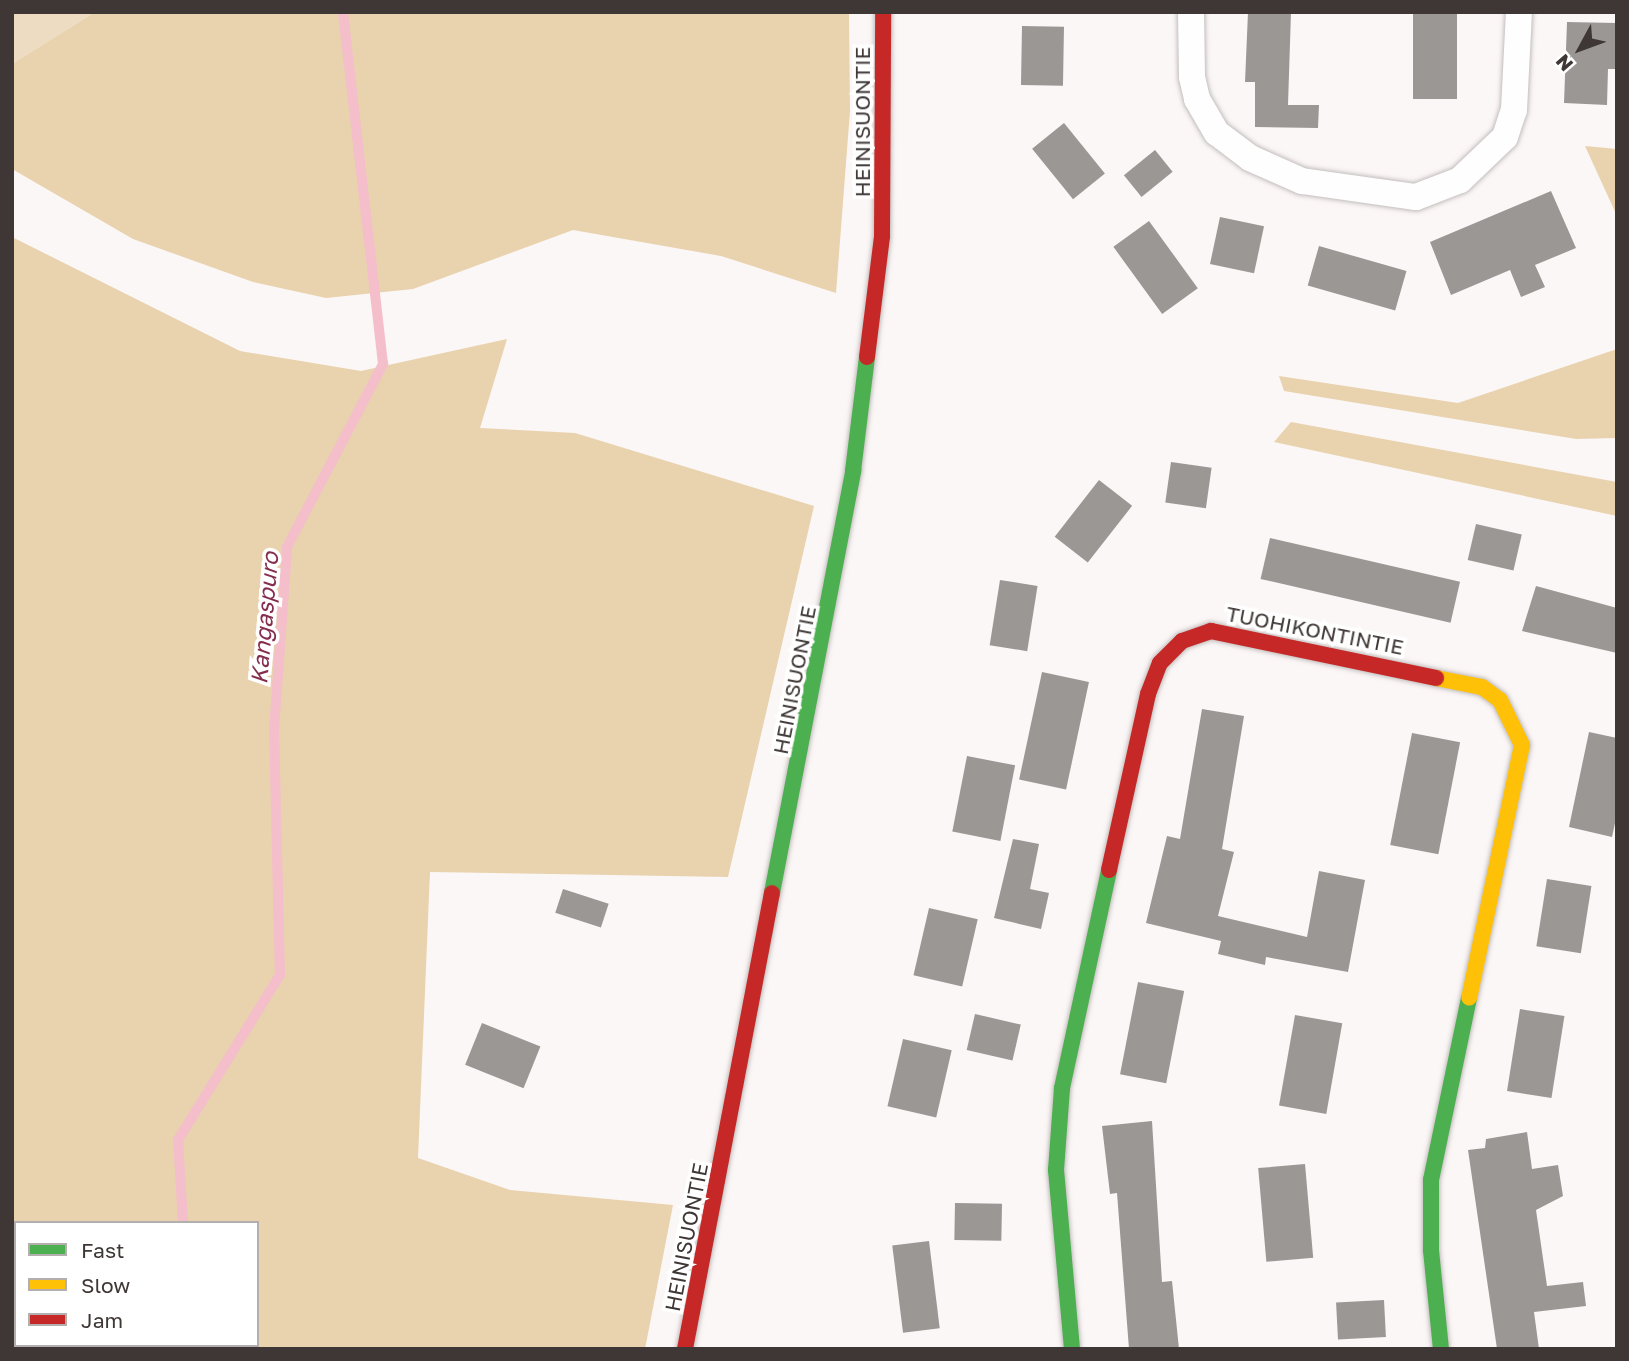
<!DOCTYPE html>
<html>
<head>
<meta charset="utf-8">
<style>
  body { margin:0 }
  #map { position:relative; width:1629px; height:1361px; overflow:hidden; background:#fbf7f6; font-family:"Golos Text",sans-serif }
  div>[style] { position:absolute }
  .green>* { inset:0; background:#eddcc2 }
  .forest>* { inset:0; background:#e9d2ae }
  .stream>* { height:10px; margin:-5px; padding:0 5px; transform-origin:5px; border-radius:5px; background:#f4becb }
  .building>* { inset:0; background:#9b9795; transform-origin:0 0 }
  .roads { filter:drop-shadow(0 0 2px #c3bebd) drop-shadow(0 0 2px #c3bebd) }
  .street>* { height:26px; margin:-13px; padding:0 13px; transform-origin:13px; border-radius:13px; background:#fefefe }
  .fast>* { height:16px; margin:-8px; padding:0 8px; transform-origin:8px; border-radius:8px; background:#4caf50 }
  .slow>* { height:16px; margin:-8px; padding:0 8px; transform-origin:8px; border-radius:8px; background:#ffc107 }
  .jam>* { height:16px; margin:-8px; padding:0 8px; transform-origin:8px; border-radius:8px; background:#c62828 }
  span { translate:-50% -50%; white-space:nowrap; text-align:center; line-height:1.15; -webkit-text-stroke:7px #fff; paint-order:stroke }
  .street-label { font-size:21px; color:#3e3735 }
  .water-label { font-size:23px; color:#852e4d; font-style:italic }
  .frame { position:absolute; inset:0; border:14px solid #3e3735; pointer-events:none }
  .legend { position:absolute; left:14px; top:1221px; width:245px; height:126px; box-sizing:border-box; background:#fff; border:2px solid #b2afae; margin:0; padding:9px 12px; list-style:none; font-size:21px; color:#3e3735 }
  .legend li { display:flex; align-items:center; gap:14px; height:35px }
  .legend b { width:35px; border:2px solid #b2afae }
  .north { position:absolute; left:1545px; top:14px; width:70px; height:70px; -webkit-text-stroke:5px #fff; paint-order:stroke; rotate:229deg; font-size:19px; font-weight:700; line-height:28px; text-align:center; color:#3e3735 }
  .north::after { content:''; display:block; margin:auto; width:24px; height:32px; background:#3e3735; clip-path:polygon(50% 0,100% 100%,50% 72%,0 100%) }
</style>
</head>
<body>
<div id="map">
  <div class="green">
    <div style="clip-path:polygon(12px 12px,95px 12px,12px 64px)"></div>
  </div>
  <div class="forest">
    <div style="clip-path:polygon(95px 12px,849px 12px,850px 111px,836px 293px,721px 256px,573px 230px,413px 289px,326px 298px,253px 282px,133px 239px,12px 169px,12px 64px)"></div>
    <div style="clip-path:polygon(1585px 146px,1617px 149px,1617px 216px)"></div>
    <div style="clip-path:polygon(evenodd,12px 237px,240px 351px,361px 371px,507px 339px,480px 428px,575px 433px,814px 506px,728px 877px,430px 872px,418px 1158px,510px 1190px,673px 1205px,645px 1349px,12px 1349px,12px 237px,16px 1223px,257px 1223px,257px 1345px,16px 1345px,16px 1223px)"></div>
    <div style="clip-path:polygon(1617px 349px,1617px 438px,1576px 439px,1284px 391px,1279px 376px,1458px 403px)"></div>
    <div style="clip-path:polygon(1291px 422px,1617px 482px,1617px 516px,1274px 442px)"></div>
  </div>
  <div class="stream">
    <div style="left:183px;top:1223px;width:83px;rotate:-93.4deg"></div>
    <div style="left:178px;top:1140px;width:194px;rotate:-58.3deg"></div>
    <div style="left:280px;top:975px;width:245px;rotate:-91.4deg"></div>
    <div style="left:274px;top:730px;width:183px;rotate:-85.9deg"></div>
    <div style="left:287px;top:547px;width:207px;rotate:-62.3deg"></div>
    <div style="left:383px;top:364px;width:354px;rotate:-96.5deg"></div>
    <div style="left:211px;top:1345px;width:6px;rotate:45deg"></div>
  </div>
  <div class="building">
    <div style="clip-path:polygon(1248px 12px,1291px 12px,1288px 105px,1319px 105px,1318px 128px,1255px 127px,1255px 82px,1245px 82px)"></div>
    <div style="left:1413px;top:12px;width:44px;height:87px"></div>
    <div style="clip-path:polygon(1567px 22px,1617px 23px,1617px 69px,1608px 69px,1607px 105px,1564px 103px)"></div>
    <div style="left:1022px;top:26px;width:42px;height:59px;rotate:1deg"></div>
    <div style="left:1064px;top:123px;width:65px;height:41px;rotate:51deg"></div>
    <div style="left:1155px;top:150px;width:28px;height:40px;rotate:51deg"></div>
    <div style="clip-path:polygon(1551px 191px,1576px 248px,1535px 265px,1545px 287px,1521px 297px,1510px 270px,1451px 295px,1430px 242px)"></div>
    <div style="left:1220px;top:217px;width:45px;height:48px;rotate:12deg"></div>
    <div style="left:1149px;top:221px;width:83px;height:44px;rotate:54deg"></div>
    <div style="left:1319px;top:246px;width:91px;height:41px;rotate:16deg"></div>
    <div style="left:1171px;top:462px;width:41px;height:41px;rotate:8deg"></div>
    <div style="left:1099px;top:480px;width:42px;height:72px;rotate:38deg"></div>
    <div style="left:1476px;top:524px;width:47px;height:37px;rotate:13deg"></div>
    <div style="left:1270px;top:538px;width:195px;height:42px;rotate:13deg"></div>
    <div style="left:1000px;top:580px;width:38px;height:66px;rotate:9deg"></div>
    <div style="clip-path:polygon(1536px 586px,1617px 608px,1617px 653px,1522px 631px)"></div>
    <div style="left:1042px;top:672px;width:48px;height:110px;rotate:12deg"></div>
    <div style="clip-path:polygon(1202px 709px,1244px 716px,1222px 849px,1234px 852px,1218px 916px,1307px 937px,1319px 871px,1365px 880px,1348px 972px,1266px 957px,1265px 965px,1218px 954px,1221px 941px,1146px 923px,1167px 836px,1180px 839px)"></div>
    <div style="clip-path:polygon(1589px 732px,1617px 738px,1617px 814px,1612px 837px,1569px 827px)"></div>
    <div style="left:1412px;top:733px;width:49px;height:114px;rotate:11deg"></div>
    <div style="left:967px;top:756px;width:49px;height:77px;rotate:11deg"></div>
    <div style="clip-path:polygon(1013px 839px,1039px 844px,1030px 889px,1049px 893px,1041px 929px,994px 918px)"></div>
    <div style="left:1547px;top:879px;width:45px;height:68px;rotate:9deg"></div>
    <div style="left:563px;top:889px;width:48px;height:25px;rotate:18deg"></div>
    <div style="left:929px;top:908px;width:50px;height:69px;rotate:13deg"></div>
    <div style="left:1138px;top:982px;width:47px;height:94px;rotate:11deg"></div>
    <div style="left:1520px;top:1009px;width:45px;height:83px;rotate:9deg"></div>
    <div style="left:975px;top:1014px;width:47px;height:37px;rotate:13deg"></div>
    <div style="left:1295px;top:1015px;width:48px;height:92px;rotate:10deg"></div>
    <div style="left:482px;top:1023px;width:63px;height:45px;rotate:22deg"></div>
    <div style="left:903px;top:1039px;width:50px;height:69px;rotate:13deg"></div>
    <div style="clip-path:polygon(1152px 1121px,1162px 1282px,1172px 1281px,1179px 1349px,1129px 1349px,1117px 1193px,1110px 1194px,1102px 1126px)"></div>
    <div style="clip-path:polygon(1527px 1132px,1532px 1169px,1558px 1165px,1563px 1196px,1536px 1210px,1547px 1286px,1583px 1282px,1586px 1306px,1534px 1312px,1539px 1349px,1497px 1349px,1468px 1150px,1485px 1148px,1486px 1139px)"></div>
    <div style="left:1305px;top:1164px;width:94px;height:47px;rotate:85deg"></div>
    <div style="left:955px;top:1203px;width:47px;height:37px;rotate:1deg"></div>
    <div style="left:929px;top:1241px;width:88px;height:37px;rotate:83deg"></div>
    <div style="left:1384px;top:1300px;width:37px;height:48px;rotate:87deg"></div>
  </div>
  <div class="roads">
    <div class="street">
      <div style="left:1191px;top:12px;width:65px;rotate:89.1deg"></div>
      <div style="left:1192px;top:77px;width:23px;rotate:77deg"></div>
      <div style="left:1197px;top:99px;width:39px;rotate:60deg"></div>
      <div style="left:1217px;top:133px;width:41px;rotate:37.1deg"></div>
      <div style="left:1250px;top:158px;width:57px;rotate:23.9deg"></div>
      <div style="left:1302px;top:181px;width:115px;rotate:8deg"></div>
      <div style="left:1416px;top:197px;width:47px;rotate:-21.1deg"></div>
      <div style="left:1460px;top:180px;width:62px;rotate:-43.7deg"></div>
      <div style="left:1505px;top:137px;width:28px;rotate:-72deg"></div>
      <div style="left:1514px;top:110px;width:98px;rotate:-87.1deg"></div>
    </div>
    <div class="fast">
      <div style="left:772px;top:893px;width:430px;rotate:-79.1deg"></div>
      <div style="left:853px;top:471px;width:115px;rotate:-83deg"></div>
      <div style="left:1072px;top:1349px;width:180px;rotate:-95.1deg"></div>
      <div style="left:1056px;top:1170px;width:82px;rotate:-85.8deg"></div>
      <div style="left:1062px;top:1088px;width:223px;rotate:-77.8deg"></div>
      <div style="left:1441px;top:1349px;width:100px;rotate:-95.8deg"></div>
      <div style="left:1431px;top:1250px;width:70px;rotate:-90deg"></div>
      <div style="left:1431px;top:1180px;width:186px;rotate:-78.2deg"></div>
    </div>
    <div class="slow">
      <div style="left:1436px;top:678px;width:47px;rotate:11.1deg"></div>
      <div style="left:1482px;top:687px;width:22px;rotate:36deg"></div>
      <div style="left:1500px;top:700px;width:50px;rotate:63.9deg"></div>
      <div style="left:1522px;top:745px;width:258px;rotate:101.8deg"></div>
    </div>
    <div class="jam">
      <div style="left:867px;top:357px;width:122px;rotate:-82.9deg"></div>
      <div style="left:882px;top:236px;width:224px;rotate:-89.7deg"></div>
      <div style="left:1109px;top:870px;width:180px;rotate:-77.5deg"></div>
      <div style="left:1148px;top:694px;width:33px;rotate:-69deg"></div>
      <div style="left:1160px;top:663px;width:31px;rotate:-45deg"></div>
      <div style="left:1182px;top:641px;width:31px;rotate:-19deg"></div>
      <div style="left:1211px;top:631px;width:230px;rotate:11.8deg"></div>
      <div style="left:685px;top:1349px;width:464px;rotate:-79.2deg"></div>
    </div>
  </div>
  <div class="street-label">
    <span style="left:862px;top:122px;rotate:-90deg">HEINISUONTIE</span>
    <span style="left:1315px;top:630px;rotate:11deg">TUOHIKONTINTIE</span>
    <span style="left:794px;top:680px;rotate:-79deg">HEINISUONTIE</span>
    <span style="left:686px;top:1237px;rotate:-79deg">HEINISUONTIE</span>
  </div>
  <div class="water-label">
    <span style="left:264px;top:618px;rotate:-85deg">Kangaspuro</span>
  </div>
  <div class="frame"></div>
  <ul class="legend">
  <li><b style="height:9px;background:#4caf50"></b>Fast</li>
  <li><b style="height:9px;background:#ffc107"></b>Slow</li>
  <li><b style="height:9px;background:#c62828"></b>Jam</li>
  </ul>
  <div class="north">N</div>
</div>
</body>
</html>
